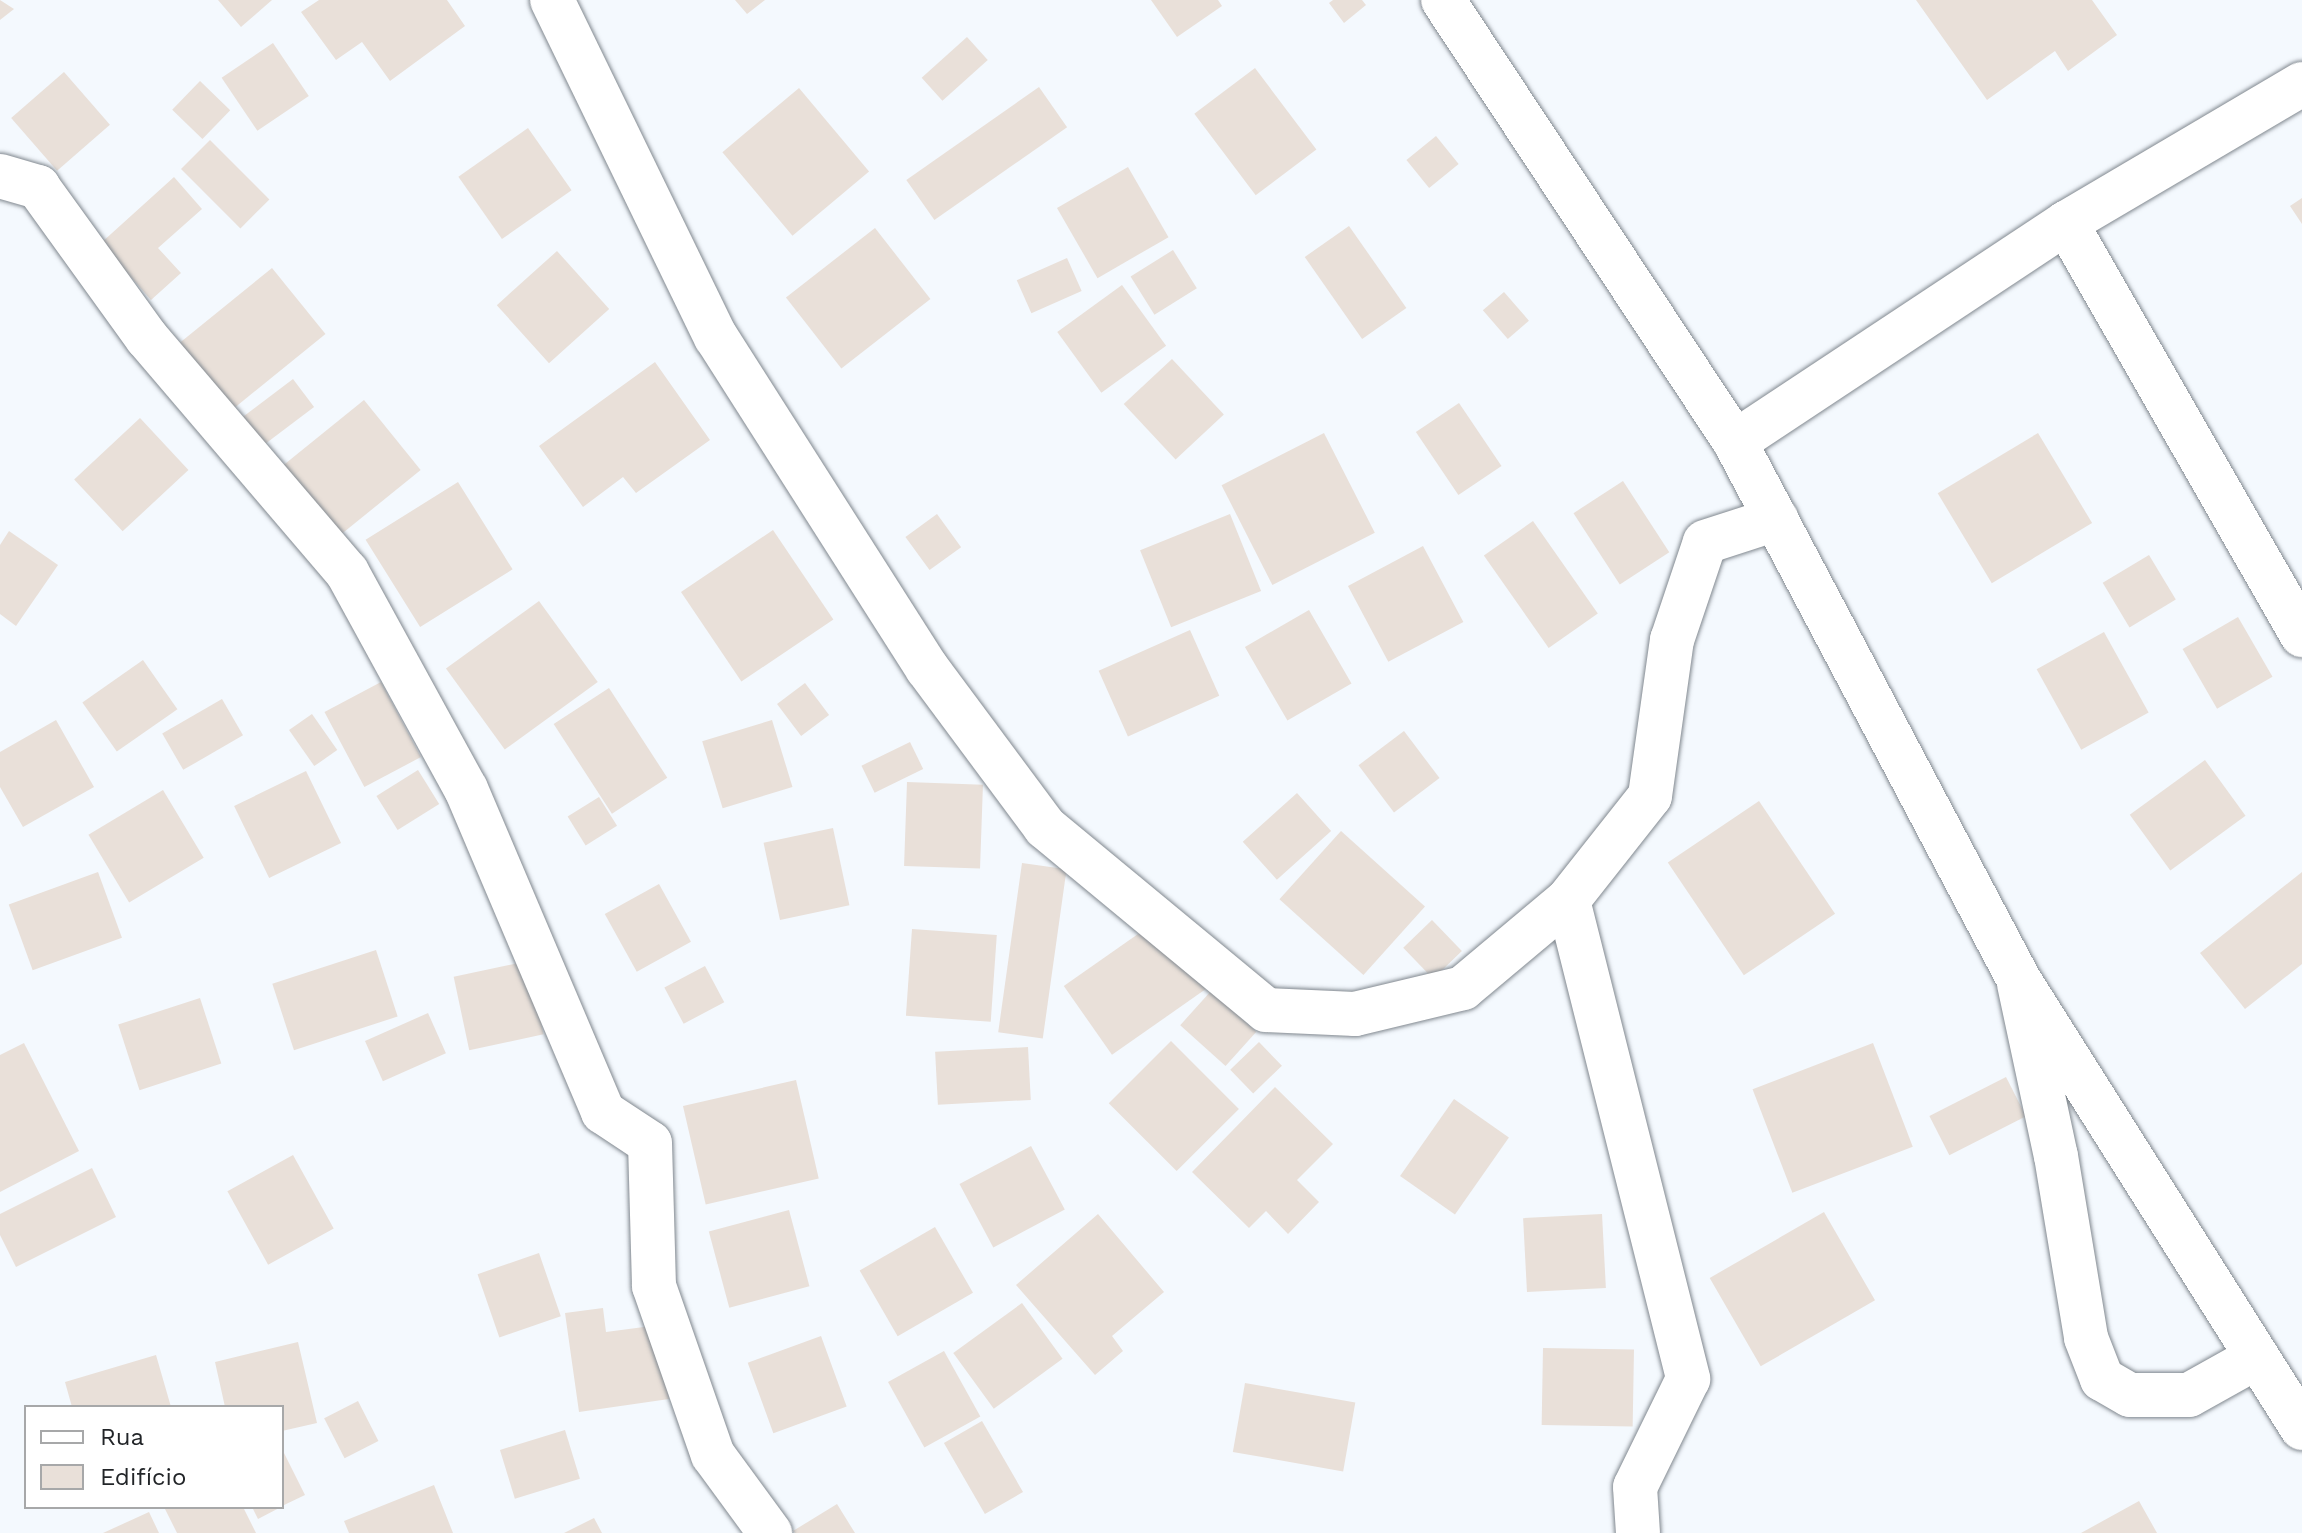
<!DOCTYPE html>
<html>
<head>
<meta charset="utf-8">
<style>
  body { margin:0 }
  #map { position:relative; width:2302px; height:1533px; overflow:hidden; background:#f4f9fe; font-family:"Work Sans",sans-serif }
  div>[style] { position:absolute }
  .building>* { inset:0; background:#e9e0d9; transform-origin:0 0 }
  .roads { filter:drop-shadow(0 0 2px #81888f) drop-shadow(0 0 2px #81888f) }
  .minor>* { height:44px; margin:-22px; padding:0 22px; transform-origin:22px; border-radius:22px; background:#fff }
  .tertiary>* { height:44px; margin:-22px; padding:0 22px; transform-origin:22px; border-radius:22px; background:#fff }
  span { translate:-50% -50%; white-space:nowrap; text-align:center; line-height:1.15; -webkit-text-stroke:6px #fff; paint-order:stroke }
  .legend { position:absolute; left:24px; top:1405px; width:260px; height:104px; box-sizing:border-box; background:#fff; border:2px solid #a7a8a9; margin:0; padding:10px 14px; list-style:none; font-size:24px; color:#222528 }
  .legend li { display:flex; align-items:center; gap:16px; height:40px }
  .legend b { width:40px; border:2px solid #a7a8a9 }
</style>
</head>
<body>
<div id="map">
  <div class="building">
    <div style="clip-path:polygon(0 0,14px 9px,0 20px)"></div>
    <div style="clip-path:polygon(218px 0,272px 0,241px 27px)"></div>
    <div style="clip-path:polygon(319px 0,447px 0,465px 26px,390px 81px,362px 42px,336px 60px,301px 12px)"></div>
    <div style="clip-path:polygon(735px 0,765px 0,747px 14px)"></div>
    <div style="clip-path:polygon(1151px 0,1218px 0,1222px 6px,1177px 37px)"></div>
    <div style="clip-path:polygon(1333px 0,1362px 0,1366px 5px,1344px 23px,1329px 3px)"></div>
    <div style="clip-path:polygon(1916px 0,2092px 0,2117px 35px,2068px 71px,2055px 51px,1987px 100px)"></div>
    <div style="left:967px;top:37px;width:31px;height:61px;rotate:48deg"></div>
    <div style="left:273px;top:43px;width:64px;height:62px;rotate:56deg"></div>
    <div style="left:1255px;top:68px;width:102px;height:76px;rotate:53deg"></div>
    <div style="left:64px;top:72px;width:70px;height:70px;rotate:49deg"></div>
    <div style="left:200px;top:81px;width:42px;height:40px;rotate:44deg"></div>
    <div style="left:1039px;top:87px;width:49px;height:162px;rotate:55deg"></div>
    <div style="left:799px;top:88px;width:109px;height:100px;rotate:50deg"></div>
    <div style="left:528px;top:128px;width:76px;height:85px;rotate:55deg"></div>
    <div style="left:1436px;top:136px;width:36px;height:38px;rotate:51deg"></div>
    <div style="left:210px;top:140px;width:84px;height:41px;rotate:45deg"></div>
    <div style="left:1128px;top:167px;width:81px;height:82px;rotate:60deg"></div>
    <div style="clip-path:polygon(174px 177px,202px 209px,158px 248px,181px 273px,151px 300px,101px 243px)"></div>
    <div style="clip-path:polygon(2302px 198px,2302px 224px,2290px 206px)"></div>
    <div style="left:1349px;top:226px;width:100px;height:54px;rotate:55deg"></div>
    <div style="left:875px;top:228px;width:90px;height:113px;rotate:52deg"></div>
    <div style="left:1173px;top:250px;width:45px;height:50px;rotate:58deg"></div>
    <div style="left:557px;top:251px;width:78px;height:81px;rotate:48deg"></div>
    <div style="left:1067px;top:258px;width:36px;height:55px;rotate:66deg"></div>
    <div style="left:272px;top:268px;width:85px;height:119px;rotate:51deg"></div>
    <div style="left:1122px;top:285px;width:75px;height:80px;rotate:54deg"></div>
    <div style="left:1504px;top:292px;width:38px;height:28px;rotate:49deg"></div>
    <div style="left:1172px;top:359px;width:76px;height:66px;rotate:47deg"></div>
    <div style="clip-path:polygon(655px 362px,710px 440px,636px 493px,623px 477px,583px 507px,539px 446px)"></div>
    <div style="left:293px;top:379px;width:35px;height:68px;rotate:53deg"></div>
    <div style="left:364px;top:400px;width:90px;height:107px;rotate:51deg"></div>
    <div style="left:1459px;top:403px;width:76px;height:52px;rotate:56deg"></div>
    <div style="left:140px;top:418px;width:71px;height:90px;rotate:47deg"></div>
    <div style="left:1324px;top:433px;width:112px;height:115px;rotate:63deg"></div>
    <div style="left:2038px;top:433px;width:105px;height:117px;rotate:59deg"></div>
    <div style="left:1623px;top:481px;width:85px;height:59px;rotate:57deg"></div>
    <div style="left:458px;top:482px;width:103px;height:109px;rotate:58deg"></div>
    <div style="left:937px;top:514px;width:41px;height:39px;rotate:54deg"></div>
    <div style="left:1230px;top:514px;width:83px;height:97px;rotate:68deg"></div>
    <div style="left:1533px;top:521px;width:113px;height:60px;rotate:55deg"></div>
    <div style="left:773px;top:530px;width:108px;height:111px;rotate:56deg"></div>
    <div style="clip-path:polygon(9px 531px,58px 565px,16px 626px,0 614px,0 545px)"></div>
    <div style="left:1423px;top:546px;width:86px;height:85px;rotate:62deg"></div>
    <div style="left:2149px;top:555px;width:52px;height:54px;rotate:59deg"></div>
    <div style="left:539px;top:601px;width:100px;height:115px;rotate:54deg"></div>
    <div style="left:1309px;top:610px;width:85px;height:74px;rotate:60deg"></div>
    <div style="left:2238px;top:617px;width:69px;height:64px;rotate:60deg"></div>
    <div style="left:1190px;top:630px;width:72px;height:100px;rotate:66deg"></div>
    <div style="left:2104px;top:632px;width:92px;height:77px;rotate:61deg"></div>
    <div style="left:143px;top:660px;width:60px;height:74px;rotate:55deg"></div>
    <div style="left:381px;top:682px;width:85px;height:64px;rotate:62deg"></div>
    <div style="left:805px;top:683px;width:40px;height:35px;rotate:53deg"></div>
    <div style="left:609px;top:688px;width:107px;height:66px;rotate:57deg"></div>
    <div style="left:222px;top:699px;width:42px;height:69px;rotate:60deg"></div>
    <div style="left:312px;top:714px;width:44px;height:28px;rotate:55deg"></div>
    <div style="clip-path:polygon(56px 720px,94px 787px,23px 827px,0 787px,0 752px)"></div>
    <div style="left:772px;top:720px;width:70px;height:73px;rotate:73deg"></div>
    <div style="left:1404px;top:731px;width:59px;height:57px;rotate:53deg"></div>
    <div style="left:910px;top:742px;width:30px;height:54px;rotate:64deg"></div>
    <div style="left:2205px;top:760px;width:69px;height:93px;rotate:54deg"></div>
    <div style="left:418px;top:770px;width:40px;height:49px;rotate:58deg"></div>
    <div style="left:306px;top:771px;width:80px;height:80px;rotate:64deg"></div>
    <div style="left:907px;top:782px;width:76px;height:84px;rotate:2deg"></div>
    <div style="left:163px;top:790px;width:79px;height:87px;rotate:59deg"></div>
    <div style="left:1297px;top:793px;width:51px;height:73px;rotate:48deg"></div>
    <div style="left:599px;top:797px;width:34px;height:37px;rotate:58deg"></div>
    <div style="left:1759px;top:801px;width:136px;height:110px;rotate:56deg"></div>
    <div style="left:833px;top:828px;width:79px;height:71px;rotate:78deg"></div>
    <div style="left:1341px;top:831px;width:113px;height:92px;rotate:42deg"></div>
    <div style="left:1022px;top:863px;width:45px;height:171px;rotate:8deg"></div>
    <div style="left:98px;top:872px;width:70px;height:95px;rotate:70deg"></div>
    <div style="clip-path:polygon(2302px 872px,2302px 964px,2245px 1009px,2200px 953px)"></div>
    <div style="left:659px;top:884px;width:66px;height:62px;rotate:61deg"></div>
    <div style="left:1158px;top:920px;width:84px;height:115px;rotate:55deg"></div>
    <div style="left:1432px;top:920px;width:43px;height:40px;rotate:46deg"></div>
    <div style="left:912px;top:929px;width:85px;height:87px;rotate:4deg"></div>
    <div style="left:376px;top:950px;width:70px;height:109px;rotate:72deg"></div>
    <div style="left:528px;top:961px;width:75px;height:76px;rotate:78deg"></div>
    <div style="left:705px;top:966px;width:41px;height:46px;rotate:62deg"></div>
    <div style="left:1211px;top:991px;width:61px;height:46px;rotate:42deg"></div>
    <div style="left:200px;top:998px;width:69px;height:86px;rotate:72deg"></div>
    <div style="left:428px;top:1013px;width:44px;height:69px;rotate:66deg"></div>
    <div style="left:1171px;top:1041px;width:96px;height:88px;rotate:45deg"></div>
    <div style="left:1259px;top:1042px;width:33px;height:40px;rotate:46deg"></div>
    <div style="clip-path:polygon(24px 1043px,79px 1151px,0 1192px,0 1055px)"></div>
    <div style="left:1873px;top:1043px;width:111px;height:129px;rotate:69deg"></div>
    <div style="left:1028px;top:1047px;width:53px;height:93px;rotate:87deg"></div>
    <div style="left:2006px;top:1077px;width:44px;height:86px;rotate:63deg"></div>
    <div style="left:796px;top:1080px;width:101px;height:116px;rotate:77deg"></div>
    <div style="clip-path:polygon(1275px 1087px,1333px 1144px,1297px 1180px,1319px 1202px,1288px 1234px,1266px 1211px,1249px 1228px,1192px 1172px)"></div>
    <div style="left:1454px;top:1099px;width:67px;height:94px;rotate:35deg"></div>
    <div style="left:1031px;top:1146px;width:72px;height:81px;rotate:62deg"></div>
    <div style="left:293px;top:1155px;width:84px;height:75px;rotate:61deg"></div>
    <div style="clip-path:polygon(92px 1168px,116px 1217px,16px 1267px,0 1235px,0 1214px)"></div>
    <div style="left:789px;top:1210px;width:79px;height:83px;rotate:75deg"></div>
    <div style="left:1824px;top:1212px;width:102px;height:132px;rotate:60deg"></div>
    <div style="clip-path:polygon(1098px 1214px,1164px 1292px,1112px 1336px,1123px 1351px,1095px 1375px,1016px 1285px)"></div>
    <div style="left:1602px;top:1214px;width:74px;height:79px;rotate:87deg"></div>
    <div style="left:935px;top:1227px;width:76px;height:87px;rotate:60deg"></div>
    <div style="left:539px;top:1253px;width:67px;height:65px;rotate:71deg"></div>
    <div style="left:1022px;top:1303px;width:69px;height:85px;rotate:54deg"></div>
    <div style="clip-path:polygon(603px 1308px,606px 1332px,659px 1325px,669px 1399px,579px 1412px,565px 1313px)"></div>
    <div style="left:821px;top:1336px;width:75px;height:78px;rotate:70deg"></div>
    <div style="clip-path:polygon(298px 1342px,317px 1423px,282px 1431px,282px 1407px,225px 1407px,215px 1362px)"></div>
    <div style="left:1543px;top:1348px;width:91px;height:77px;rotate:1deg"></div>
    <div style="left:944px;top:1351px;width:75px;height:64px;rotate:61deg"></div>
    <div style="clip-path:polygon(156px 1355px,171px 1407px,72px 1407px,65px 1382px)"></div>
    <div style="left:1245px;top:1383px;width:112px;height:70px;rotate:10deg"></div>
    <div style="left:358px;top:1401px;width:45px;height:38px;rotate:63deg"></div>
    <div style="left:982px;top:1421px;width:82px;height:44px;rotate:60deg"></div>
    <div style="left:565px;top:1430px;width:51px;height:68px;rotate:73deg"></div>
    <div style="clip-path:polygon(282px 1449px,305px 1495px,282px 1506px)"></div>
    <div style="clip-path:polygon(434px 1485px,453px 1533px,349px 1533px,344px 1521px)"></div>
    <div style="clip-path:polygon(2139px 1501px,2157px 1533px,2081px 1533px)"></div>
    <div style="clip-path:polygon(837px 1504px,855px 1533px,795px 1533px,793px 1531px)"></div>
    <div style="clip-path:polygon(164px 1507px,243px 1507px,256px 1533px,177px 1533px)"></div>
    <div style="clip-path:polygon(252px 1507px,281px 1507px,258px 1519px)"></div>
    <div style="clip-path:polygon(149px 1512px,159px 1533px,103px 1533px)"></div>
    <div style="clip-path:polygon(594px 1518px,602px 1533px,564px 1533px)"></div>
  </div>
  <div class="roads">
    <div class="minor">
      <div style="left:552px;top:0;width:375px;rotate:64.1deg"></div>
      <div style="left:716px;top:337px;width:393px;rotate:57.5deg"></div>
      <div style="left:927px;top:668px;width:198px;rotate:53.4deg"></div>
      <div style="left:1045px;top:827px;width:287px;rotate:39.6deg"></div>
      <div style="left:1266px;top:1010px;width:89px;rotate:2.6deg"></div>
      <div style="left:1355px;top:1014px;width:111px;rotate:-13.5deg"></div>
      <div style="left:1463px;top:988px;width:137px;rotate:-40deg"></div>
      <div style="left:1568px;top:900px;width:132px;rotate:-51.7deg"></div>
      <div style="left:1650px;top:796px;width:158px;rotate:-82deg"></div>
      <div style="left:1672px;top:640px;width:103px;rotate:-71.4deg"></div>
      <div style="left:1705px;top:542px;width:75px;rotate:-17.9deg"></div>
      <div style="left:0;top:176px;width:40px;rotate:16deg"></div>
      <div style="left:38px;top:187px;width:186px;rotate:54.2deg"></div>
      <div style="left:147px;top:338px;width:308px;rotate:49.5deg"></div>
      <div style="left:347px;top:572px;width:247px;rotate:61.3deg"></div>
      <div style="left:466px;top:789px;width:351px;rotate:67deg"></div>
      <div style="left:603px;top:1112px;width:56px;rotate:33.4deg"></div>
      <div style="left:650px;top:1143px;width:143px;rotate:88.4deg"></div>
      <div style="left:654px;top:1286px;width:179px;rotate:70.8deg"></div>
      <div style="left:713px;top:1455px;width:97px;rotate:53.8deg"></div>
      <div style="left:2066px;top:223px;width:475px;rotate:60.2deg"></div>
      <div style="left:1735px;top:442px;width:397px;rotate:-33.5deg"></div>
      <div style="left:2066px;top:223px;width:274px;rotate:-30.5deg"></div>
      <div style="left:1568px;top:900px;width:494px;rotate:75.9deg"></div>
      <div style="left:1688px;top:1379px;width:120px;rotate:116.1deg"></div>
      <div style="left:1635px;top:1487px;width:46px;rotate:86.3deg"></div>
      <div style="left:2019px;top:984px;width:176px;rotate:77.9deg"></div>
      <div style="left:2056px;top:1156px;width:184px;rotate:80.6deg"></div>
      <div style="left:2086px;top:1338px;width:44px;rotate:68.7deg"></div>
      <div style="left:2102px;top:1379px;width:32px;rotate:30deg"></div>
      <div style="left:2130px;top:1395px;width:59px"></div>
      <div style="left:2189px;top:1395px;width:78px;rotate:-29.2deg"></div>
    </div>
    <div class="tertiary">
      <div style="left:1443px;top:0;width:530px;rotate:56.55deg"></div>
      <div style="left:1735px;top:442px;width:608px;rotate:62.17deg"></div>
      <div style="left:2019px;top:980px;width:530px;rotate:57.72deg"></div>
    </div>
  </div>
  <ul class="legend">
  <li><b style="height:10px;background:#fff"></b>Rua</li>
  <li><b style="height:22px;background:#e9e0d9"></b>Edifício</li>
  </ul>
</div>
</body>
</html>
